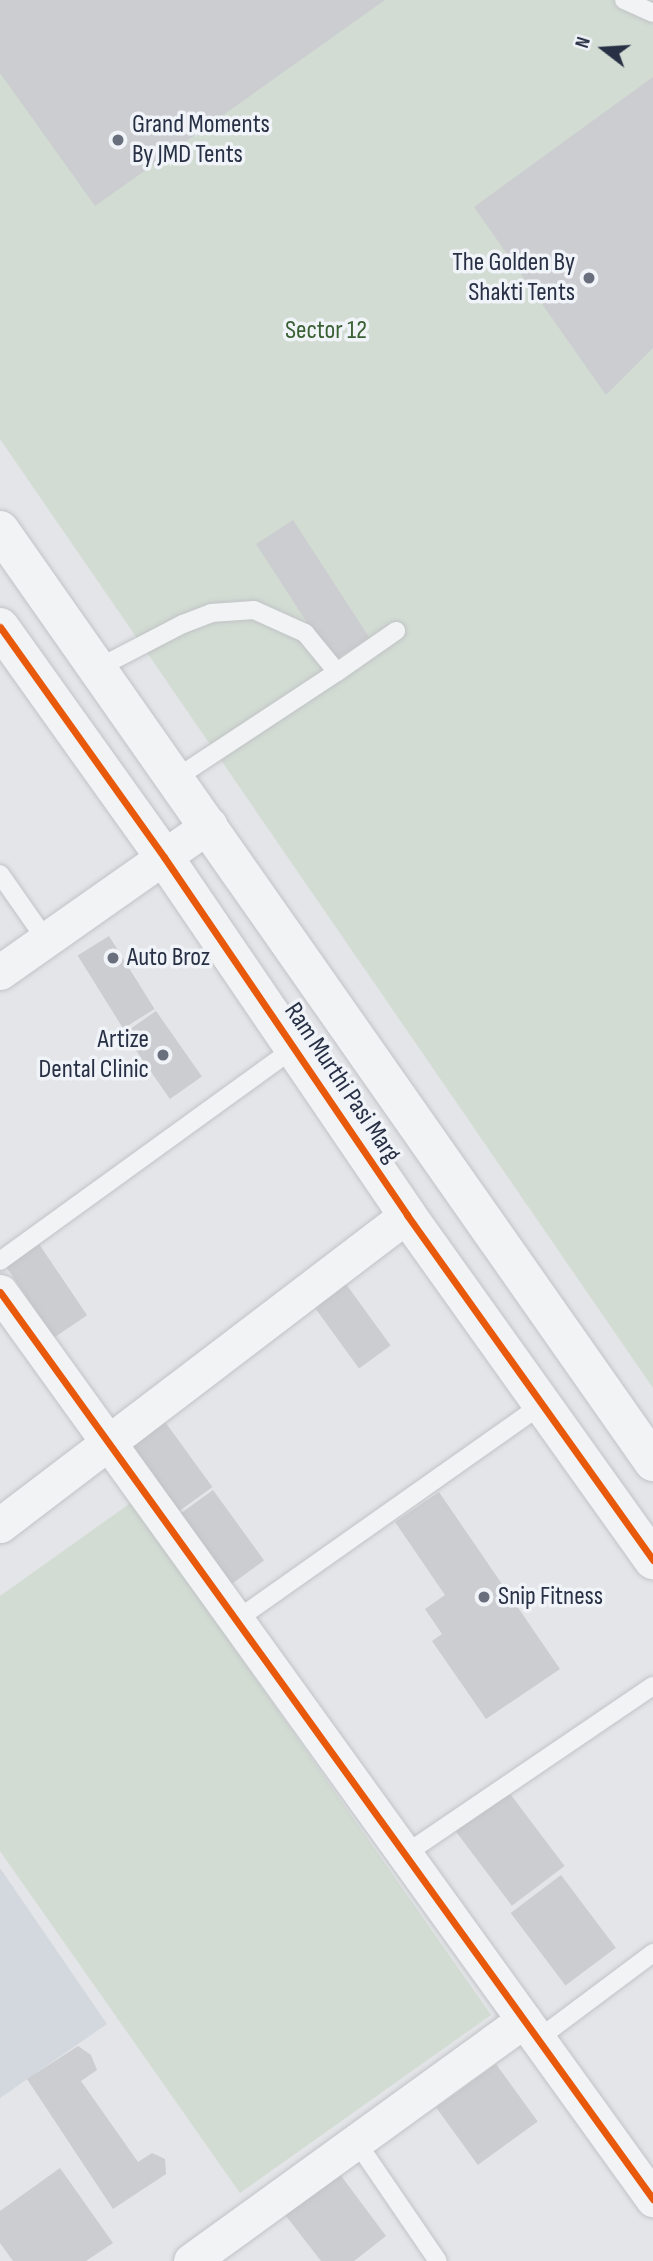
<!DOCTYPE html>
<html>
<head>
<meta charset="utf-8">
<style>
  body { margin:0 }
  #map { position:relative; width:653px; height:2261px; overflow:hidden; background:#e3e5e8; font-family:"Sofia Sans Condensed",sans-serif }
  div>[style] { position:absolute }
  .built>* { inset:0; background:#d3d8df }
  .green>* { inset:0; background:#d2dcd3 }
  .building>* { inset:0; background:#cbcdd1; transform-origin:0 0 }
  .roads { filter:drop-shadow(0 0 2px #c1c3c6) drop-shadow(0 0 2px #c1c3c6) }
  .service>* { height:18px; margin:-9px; padding:0 9px; transform-origin:9px; border-radius:9px; background:#f2f3f5 }
  .minor>* { height:35px; margin:-17.5px; padding:0 17.5px; transform-origin:17.5px; border-radius:17.5px; background:#f2f3f5 }
  .tertiary>* { height:38px; margin:-19px; padding:0 19px; transform-origin:19px; border-radius:19px; background:#f2f3f5 }
  .cycleway>* { height:7px; margin:-3.5px; padding:0 3.5px; transform-origin:3.5px; border-radius:3.5px; background:#e8590c }
  .dots>* { width:19px; height:19px; translate:-50% -50%; box-sizing:border-box; border:4px solid #f0f3f8; border-radius:50% }
  span { translate:-50% -50%; white-space:nowrap; text-align:center; line-height:1.15; -webkit-text-stroke:7px #f0f3f8; paint-order:stroke }
  .poi-label { font-size:26px; color:#273044 }
  .left { translate:0 -50%; text-align:left }
  .right { translate:-100% -50%; text-align:right }
  .park-label { font-size:26px; color:#3a6133 }
  .street-label { font-size:26px; color:#273044 }
  .north { position:absolute; left:569px; top:14px; width:70px; height:70px; -webkit-text-stroke:5px #f0f3f8; paint-order:stroke; rotate:287deg; font-size:19px; font-weight:700; line-height:28px; text-align:center; color:#273044 }
  .north::after { content:''; display:block; margin:auto; width:24px; height:32px; background:#273044; clip-path:polygon(50% 0,100% 100%,50% 72%,0 100%) }
</style>
</head>
<body>
<div id="map">
  <div class="built">
    <div style="clip-path:polygon(0 1868px,107px 2024px,0 2098px)"></div>
  </div>
  <div class="green">
    <div style="clip-path:polygon(0 0,653px 0,653px 1388px,0 439px)"></div>
    <div style="clip-path:polygon(132px 1502px,491px 2015px,240px 2193px,0 1851px,0 1596px)"></div>
  </div>
  <div class="building">
    <div style="clip-path:polygon(0 0,385px 0,95px 206px,0 73px)"></div>
    <div style="clip-path:polygon(653px 77px,653px 348px,606px 395px,474px 207px)"></div>
    <div style="left:293px;top:520px;width:140px;height:44px;rotate:57deg"></div>
    <div style="left:109px;top:936px;width:86px;height:37px;rotate:58deg"></div>
    <div style="left:156px;top:1011px;width:80px;height:39px;rotate:55deg"></div>
    <div style="left:39px;top:1244px;width:86px;height:40px;rotate:56deg"></div>
    <div style="left:343px;top:1280px;width:81px;height:39px;rotate:54deg"></div>
    <div style="left:163px;top:1419px;width:84px;height:43px;rotate:54deg"></div>
    <div style="left:213px;top:1490px;width:87px;height:40px;rotate:54deg"></div>
    <div style="clip-path:polygon(439px 1492px,560px 1669px,486px 1719px,432px 1641px,442px 1634px,425px 1609px,445px 1595px,395px 1522px)"></div>
    <div style="left:508px;top:1791px;width:94px;height:66px;rotate:53deg"></div>
    <div style="left:561px;top:1875px;width:91px;height:63px;rotate:53deg"></div>
    <div style="clip-path:polygon(78px 2046px,91px 2055px,97px 2070px,81px 2081px,138px 2162px,152px 2153px,165px 2159px,166px 2174px,113px 2209px,27px 2079px)"></div>
    <div style="left:496px;top:2064px;width:71px;height:74px;rotate:54deg"></div>
    <div style="clip-path:polygon(60px 2168px,113px 2243px,86px 2261px,13px 2261px,0 2243px,0 2211px)"></div>
    <div style="clip-path:polygon(339px 2173px,386px 2236px,354px 2261px,321px 2261px,279px 2207px)"></div>
  </div>
  <div class="roads">
    <div class="service">
      <div style="left:624px;top:0;width:32px;rotate:24deg"></div>
      <div style="left:98px;top:668px;width:96px;rotate:-27.4deg"></div>
      <div style="left:183px;top:624px;width:30px;rotate:-21deg"></div>
      <div style="left:211px;top:613px;width:43px;rotate:-4deg"></div>
      <div style="left:254px;top:610px;width:56px;rotate:24.3deg"></div>
      <div style="left:305px;top:633px;width:50px;rotate:50.6deg"></div>
      <div style="left:337px;top:672px;width:193px;rotate:146.6deg"></div>
      <div style="left:337px;top:672px;width:72px;rotate:-34.8deg"></div>
      <div style="left:0;top:874px;width:80px;rotate:55.1deg"></div>
      <div style="left:0;top:1261px;width:362px;rotate:-35.9deg"></div>
      <div style="left:235px;top:1621px;width:378px;rotate:-35.2deg"></div>
      <div style="left:404px;top:1855px;width:301px;rotate:-34.2deg"></div>
      <div style="left:538px;top:2039px;width:144px;rotate:-36.8deg"></div>
      <div style="left:356px;top:2141px;width:145px;rotate:55.7deg"></div>
    </div>
    <div class="minor">
      <div style="left:0;top:972px;width:256px;rotate:-35.1deg"></div>
      <div style="left:0;top:1292px;width:1118px;rotate:54.25deg"></div>
      <div style="left:0;top:1525px;width:512px;rotate:-37.3deg"></div>
      <div style="left:191px;top:2261px;width:411px;rotate:-35.9deg"></div>
    </div>
    <div class="tertiary">
      <div style="left:0;top:530px;width:1138px;rotate:54.98deg"></div>
      <div style="left:0;top:627px;width:282px;rotate:54.5deg"></div>
      <div style="left:164px;top:857px;width:433px;rotate:55.8deg"></div>
      <div style="left:407px;top:1215px;width:424px;rotate:54.5deg"></div>
    </div>
  </div>
  <div class="cycleway">
    <div style="left:0;top:627px;width:282px;rotate:54.5deg"></div>
    <div style="left:164px;top:857px;width:433px;rotate:55.8deg"></div>
    <div style="left:407px;top:1215px;width:424px;rotate:54.5deg"></div>
    <div style="left:0;top:1292px;width:1118px;rotate:54.25deg"></div>
  </div>
  <div class="dots">
    <div style="left:118px;top:140px;background:#696f7d"></div>
    <div style="left:589px;top:278px;background:#696f7d"></div>
    <div style="left:113px;top:958px;background:#696f7d"></div>
    <div style="left:163px;top:1055px;background:#696f7d"></div>
    <div style="left:484px;top:1597px;background:#696f7d"></div>
  </div>
  <div class="poi-label">
    <span class="left" style="left:132px;top:140px">Grand Moments<br>By JMD Tents</span>
    <span class="right" style="left:575px;top:278px">The Golden By<br>Shakti Tents</span>
    <span class="left" style="left:127px;top:958px">Auto Broz</span>
    <span class="right" style="left:149px;top:1055px">Artize<br>Dental Clinic</span>
    <span class="left" style="left:498px;top:1597px">Snip Fitness</span>
  </div>
  <div class="park-label">
    <span style="left:326px;top:331px">Sector 12</span>
  </div>
  <div class="street-label">
    <span style="left:342px;top:1083px;rotate:56deg">Ram Murthi Pasi Marg</span>
  </div>
  <div class="north">N</div>
</div>
</body>
</html>
